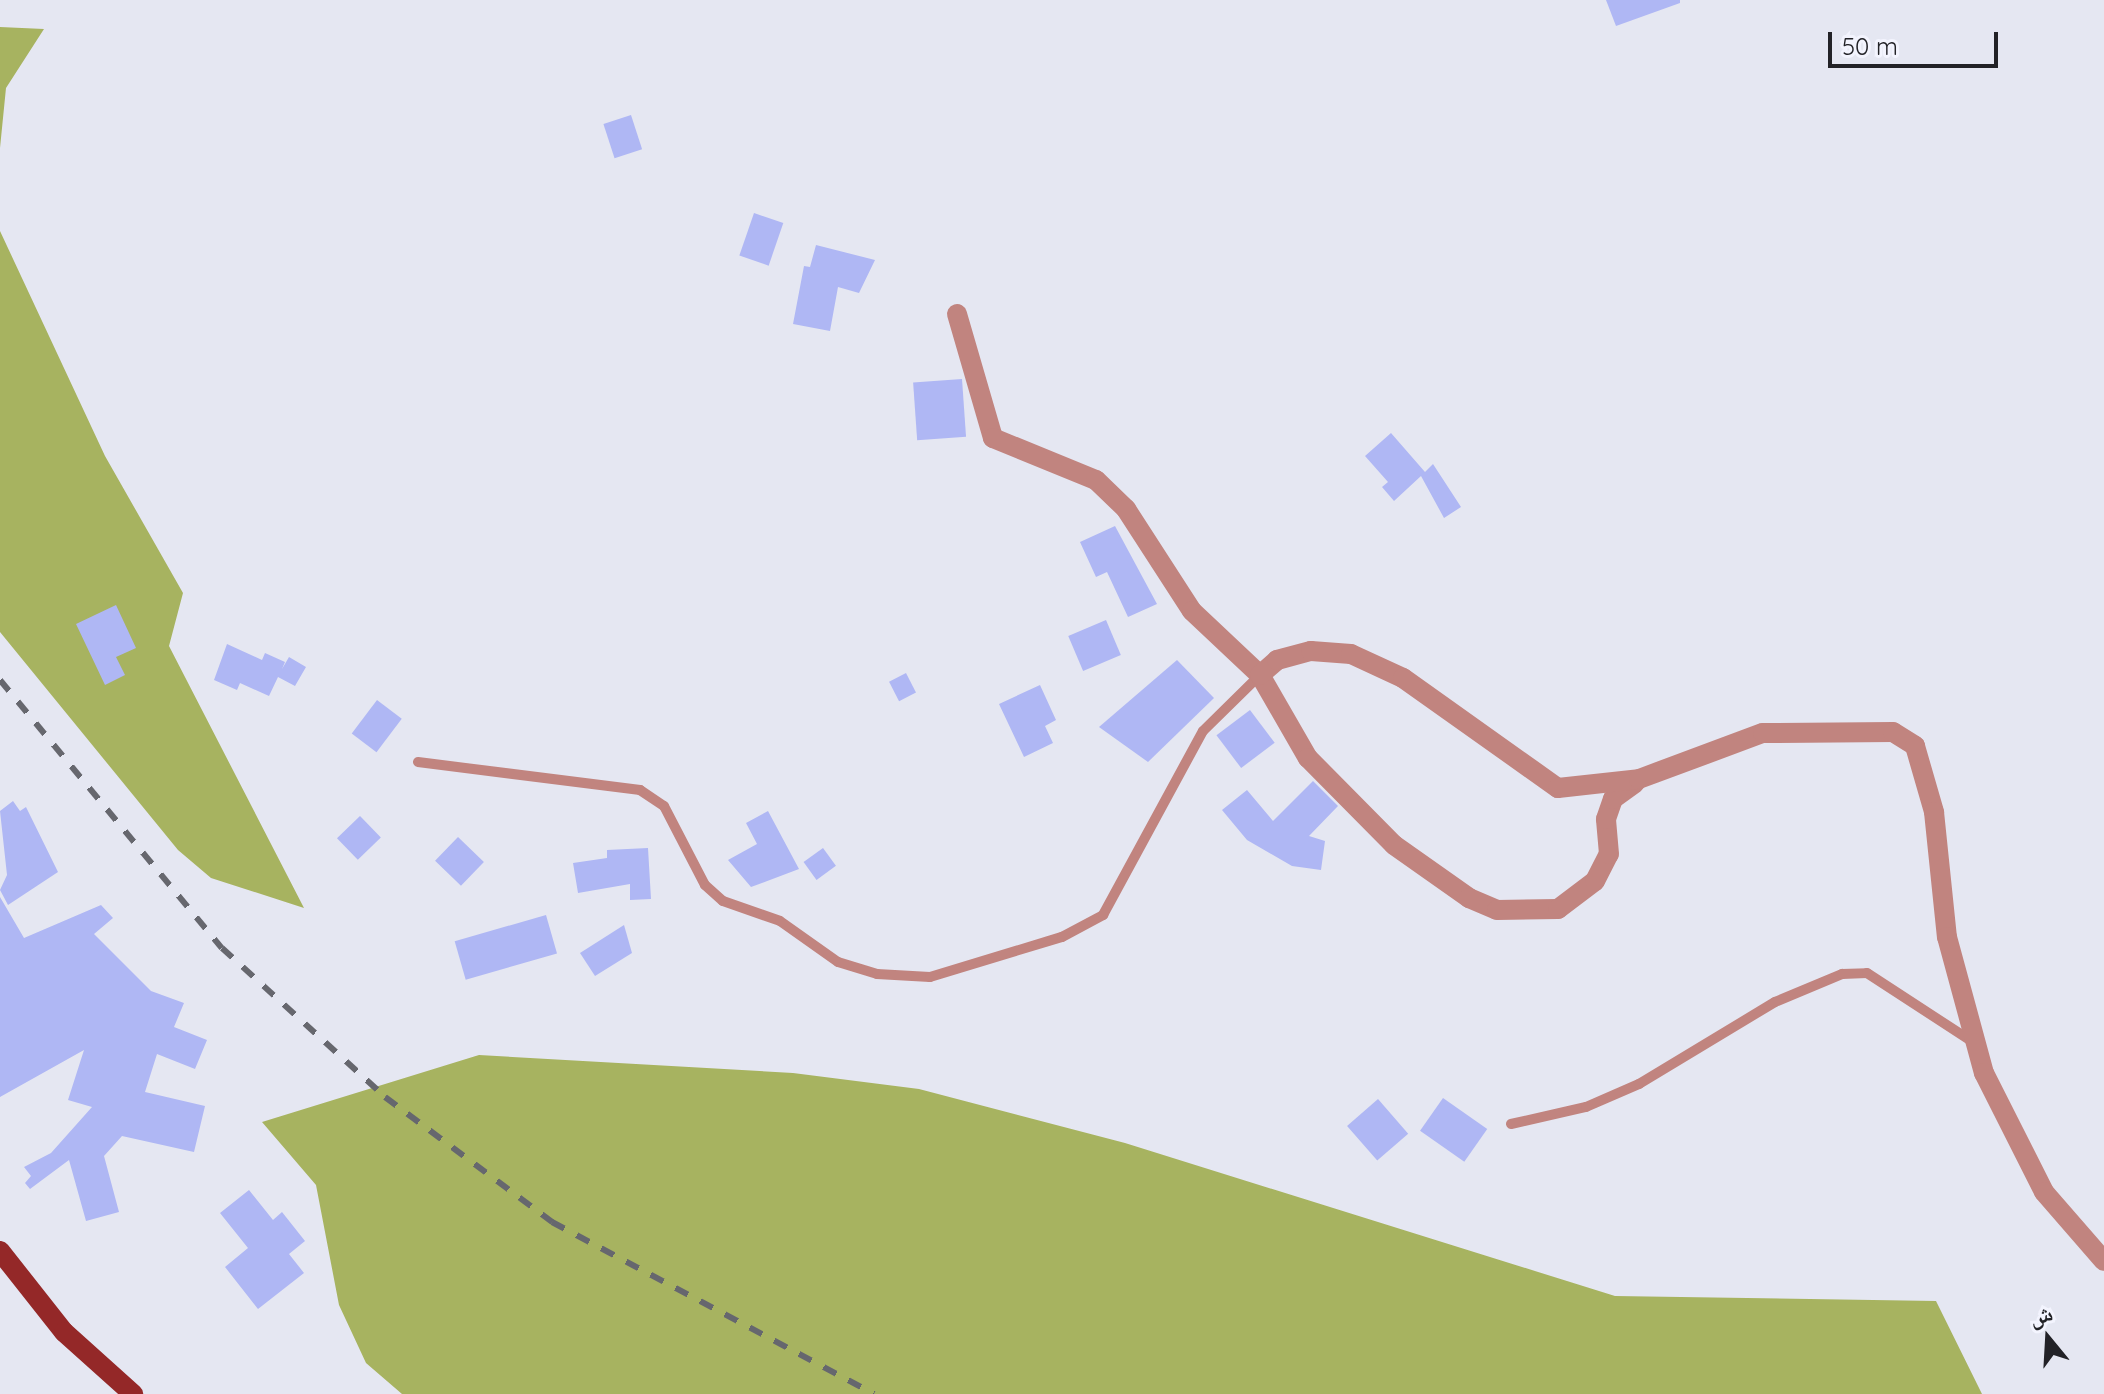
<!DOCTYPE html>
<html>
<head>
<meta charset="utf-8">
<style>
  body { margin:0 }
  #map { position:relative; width:2104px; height:1394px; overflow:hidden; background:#e5e7f2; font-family:Quicksand,"Noto Naskh Arabic",sans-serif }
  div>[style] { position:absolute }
  .forest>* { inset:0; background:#a7b360 }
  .building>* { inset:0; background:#afb7f4; transform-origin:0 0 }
  .lane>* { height:10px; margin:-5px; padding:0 5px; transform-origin:5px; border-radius:5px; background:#c1847f }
  .street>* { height:20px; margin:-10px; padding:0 10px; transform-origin:10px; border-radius:10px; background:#c1847f }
  .primary>* { height:20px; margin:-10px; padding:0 10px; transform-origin:10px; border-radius:10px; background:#942828 }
  .rail>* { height:6px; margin-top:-3px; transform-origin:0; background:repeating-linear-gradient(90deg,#66676e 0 14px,transparent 0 28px) }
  span { translate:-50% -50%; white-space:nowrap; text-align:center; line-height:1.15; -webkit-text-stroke:7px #f3f4fe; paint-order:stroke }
  .north { position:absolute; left:2008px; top:1298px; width:80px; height:80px; -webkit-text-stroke:6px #f3f4fe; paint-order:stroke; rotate:342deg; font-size:22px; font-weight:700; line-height:32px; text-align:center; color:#222227 }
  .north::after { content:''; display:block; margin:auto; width:28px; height:36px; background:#222227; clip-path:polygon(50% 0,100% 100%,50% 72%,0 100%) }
  .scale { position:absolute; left:1828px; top:32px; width:170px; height:36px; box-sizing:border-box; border:4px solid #222227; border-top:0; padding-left:10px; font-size:24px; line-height:28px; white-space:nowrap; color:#222227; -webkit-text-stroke:6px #f3f4fe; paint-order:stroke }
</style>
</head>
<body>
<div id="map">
  <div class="forest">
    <div style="clip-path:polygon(0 27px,44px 29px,6px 88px,0 148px)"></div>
    <div style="clip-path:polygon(0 231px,105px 456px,183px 593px,169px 646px,304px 908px,211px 878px,178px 850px,0 632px)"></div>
    <div style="clip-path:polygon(479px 1055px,793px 1073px,919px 1089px,1125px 1143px,1615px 1296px,1936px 1301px,1982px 1394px,402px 1394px,366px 1363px,339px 1305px,316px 1185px,262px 1122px)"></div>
  </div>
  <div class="building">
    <div style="clip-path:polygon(1606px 0,1680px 0,1680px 3px,1616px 26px)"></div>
    <div style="left:631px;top:115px;width:36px;height:29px;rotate:72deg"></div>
    <div style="left:754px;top:213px;width:31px;height:45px;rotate:19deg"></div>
    <div style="clip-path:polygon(816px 245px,875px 260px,859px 293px,838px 287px,830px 331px,793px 324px,804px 266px,810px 267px)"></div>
    <div style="left:962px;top:379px;width:58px;height:49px;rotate:86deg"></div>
    <div style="clip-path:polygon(1391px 433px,1425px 472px,1433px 464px,1461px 507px,1444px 518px,1421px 476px,1394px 501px,1382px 487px,1388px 482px,1365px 456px)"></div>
    <div style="clip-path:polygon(1115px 526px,1157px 604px,1128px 617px,1107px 572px,1096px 577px,1080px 542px)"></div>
    <div style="clip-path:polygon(116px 605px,136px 648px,116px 657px,125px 675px,105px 685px,76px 624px)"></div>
    <div style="left:1106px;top:620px;width:38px;height:41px;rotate:67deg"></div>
    <div style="clip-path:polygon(227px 644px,262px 660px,265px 653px,285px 662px,282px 669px,289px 657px,306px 667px,295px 686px,278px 677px,269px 696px,240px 683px,237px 690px,214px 680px)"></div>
    <div style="clip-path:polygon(1177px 660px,1214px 698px,1148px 762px,1099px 727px)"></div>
    <div style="left:906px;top:673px;width:22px;height:19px;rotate:63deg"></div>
    <div style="clip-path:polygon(1040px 685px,1056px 720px,1045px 726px,1053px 743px,1024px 757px,999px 704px)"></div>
    <div style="left:377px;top:700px;width:31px;height:42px;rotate:37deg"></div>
    <div style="left:1250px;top:710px;width:41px;height:42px;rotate:53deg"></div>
    <div style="clip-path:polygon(1313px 781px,1338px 806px,1309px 836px,1325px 841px,1321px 870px,1292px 866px,1247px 840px,1222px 810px,1247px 790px,1273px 821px)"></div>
    <div style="clip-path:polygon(13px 801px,20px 811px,26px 807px,58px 872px,8px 905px,0 890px,7px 875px,0 811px)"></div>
    <div style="clip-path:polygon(768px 811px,799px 869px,751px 887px,728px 860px,757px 844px,746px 823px)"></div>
    <div style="left:360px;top:816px;width:30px;height:32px;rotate:46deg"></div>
    <div style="left:458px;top:837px;width:36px;height:33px;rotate:44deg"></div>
    <div style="clip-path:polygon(648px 848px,651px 899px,630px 900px,630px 884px,578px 893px,573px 863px,607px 858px,607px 850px)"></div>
    <div style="left:823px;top:848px;width:22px;height:24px;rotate:54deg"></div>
    <div style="clip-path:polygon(0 897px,24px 938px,101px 905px,113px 918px,94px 934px,151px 991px,184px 1003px,174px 1027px,207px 1040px,195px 1069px,157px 1054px,145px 1092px,205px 1106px,194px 1152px,122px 1136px,104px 1156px,119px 1212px,86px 1221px,69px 1160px,30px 1189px,25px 1183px,31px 1176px,24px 1167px,51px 1153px,92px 1107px,68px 1100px,84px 1050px,0 1097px)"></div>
    <div style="left:546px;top:915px;width:40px;height:95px;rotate:74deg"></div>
    <div style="clip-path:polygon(624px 925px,632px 953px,595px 976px,580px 953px)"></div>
    <div style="left:1443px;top:1098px;width:54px;height:40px;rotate:35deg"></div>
    <div style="left:1378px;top:1099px;width:46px;height:41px;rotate:49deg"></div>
    <div style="clip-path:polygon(249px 1190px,273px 1220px,282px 1212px,305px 1241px,289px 1254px,304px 1273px,258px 1309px,225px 1267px,248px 1248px,220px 1213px)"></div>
  </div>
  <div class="lane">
    <div style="left:418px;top:762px;width:224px;rotate:7.2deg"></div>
    <div style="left:640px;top:790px;width:29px;rotate:34deg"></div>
    <div style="left:664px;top:806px;width:89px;rotate:62.6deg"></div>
    <div style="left:705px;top:885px;width:24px;rotate:42deg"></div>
    <div style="left:723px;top:901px;width:60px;rotate:19.3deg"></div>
    <div style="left:780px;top:921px;width:71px;rotate:35.3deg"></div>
    <div style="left:838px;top:962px;width:41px;rotate:17.1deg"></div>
    <div style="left:877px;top:974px;width:53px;rotate:3.2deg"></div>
    <div style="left:930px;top:977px;width:138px;rotate:-16.9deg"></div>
    <div style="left:1062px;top:937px;width:47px;rotate:-28.2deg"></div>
    <div style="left:1103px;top:915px;width:209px;rotate:-61.5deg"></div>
    <div style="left:1203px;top:731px;width:80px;rotate:-44.5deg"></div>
    <div style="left:1511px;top:1124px;width:77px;rotate:-12.8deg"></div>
    <div style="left:1586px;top:1107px;width:58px;rotate:-23.5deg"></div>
    <div style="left:1639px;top:1084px;width:159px;rotate:-31.1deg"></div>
    <div style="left:1775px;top:1002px;width:73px;rotate:-22.7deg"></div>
    <div style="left:1842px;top:974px;width:25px;rotate:-2deg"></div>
    <div style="left:1867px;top:973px;width:126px;rotate:33.1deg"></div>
  </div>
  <div class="street">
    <div style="left:957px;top:314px;width:129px;rotate:73.8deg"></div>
    <div style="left:993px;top:438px;width:111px;rotate:22.2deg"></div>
    <div style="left:1096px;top:480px;width:42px;rotate:44deg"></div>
    <div style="left:1126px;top:509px;width:121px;rotate:57.1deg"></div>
    <div style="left:1192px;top:611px;width:93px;rotate:43.3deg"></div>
    <div style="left:1260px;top:675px;width:96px;rotate:60deg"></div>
    <div style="left:1308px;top:758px;width:122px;rotate:45.3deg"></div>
    <div style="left:1394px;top:845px;width:92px;rotate:35.2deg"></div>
    <div style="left:1469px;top:898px;width:30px;rotate:23deg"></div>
    <div style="left:1497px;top:910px;width:61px;rotate:-0.9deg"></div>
    <div style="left:1558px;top:909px;width:46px;rotate:-37.1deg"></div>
    <div style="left:1595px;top:881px;width:30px;rotate:-63deg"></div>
    <div style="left:1609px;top:854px;width:35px;rotate:-95deg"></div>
    <div style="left:1606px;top:819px;width:21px;rotate:-71deg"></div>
    <div style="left:1613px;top:799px;width:27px;rotate:-36deg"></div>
    <div style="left:1260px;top:675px;width:23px;rotate:-41deg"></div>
    <div style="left:1277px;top:660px;width:35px;rotate:-15deg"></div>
    <div style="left:1311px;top:651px;width:40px;rotate:4.3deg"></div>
    <div style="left:1351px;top:654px;width:57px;rotate:24.8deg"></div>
    <div style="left:1403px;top:678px;width:190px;rotate:35.4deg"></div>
    <div style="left:1558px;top:788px;width:81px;rotate:-6.3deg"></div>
    <div style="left:1639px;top:779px;width:132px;rotate:-20.4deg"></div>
    <div style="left:1763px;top:733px;width:130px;rotate:-0.4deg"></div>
    <div style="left:1893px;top:732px;width:26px;rotate:32deg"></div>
    <div style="left:1915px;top:746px;width:69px;rotate:73.9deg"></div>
    <div style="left:1934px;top:812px;width:126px;rotate:84.1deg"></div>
    <div style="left:1947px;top:937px;width:141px;rotate:74.8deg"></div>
    <div style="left:1984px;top:1073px;width:133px;rotate:63.2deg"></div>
    <div style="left:2044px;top:1192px;width:91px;rotate:49deg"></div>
  </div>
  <div class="primary">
    <div style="left:0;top:1251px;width:103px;rotate:51.7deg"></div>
    <div style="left:64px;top:1332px;width:93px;rotate:41.9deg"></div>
  </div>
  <div class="rail">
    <div style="left:0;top:680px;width:348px;rotate:50.4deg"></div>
    <div style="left:222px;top:948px;width:221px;rotate:42.4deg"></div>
    <div style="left:385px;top:1097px;width:209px;rotate:36.8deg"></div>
    <div style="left:552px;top:1222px;width:365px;rotate:28.1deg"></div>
  </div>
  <div class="north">ش</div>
  <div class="scale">50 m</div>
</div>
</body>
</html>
